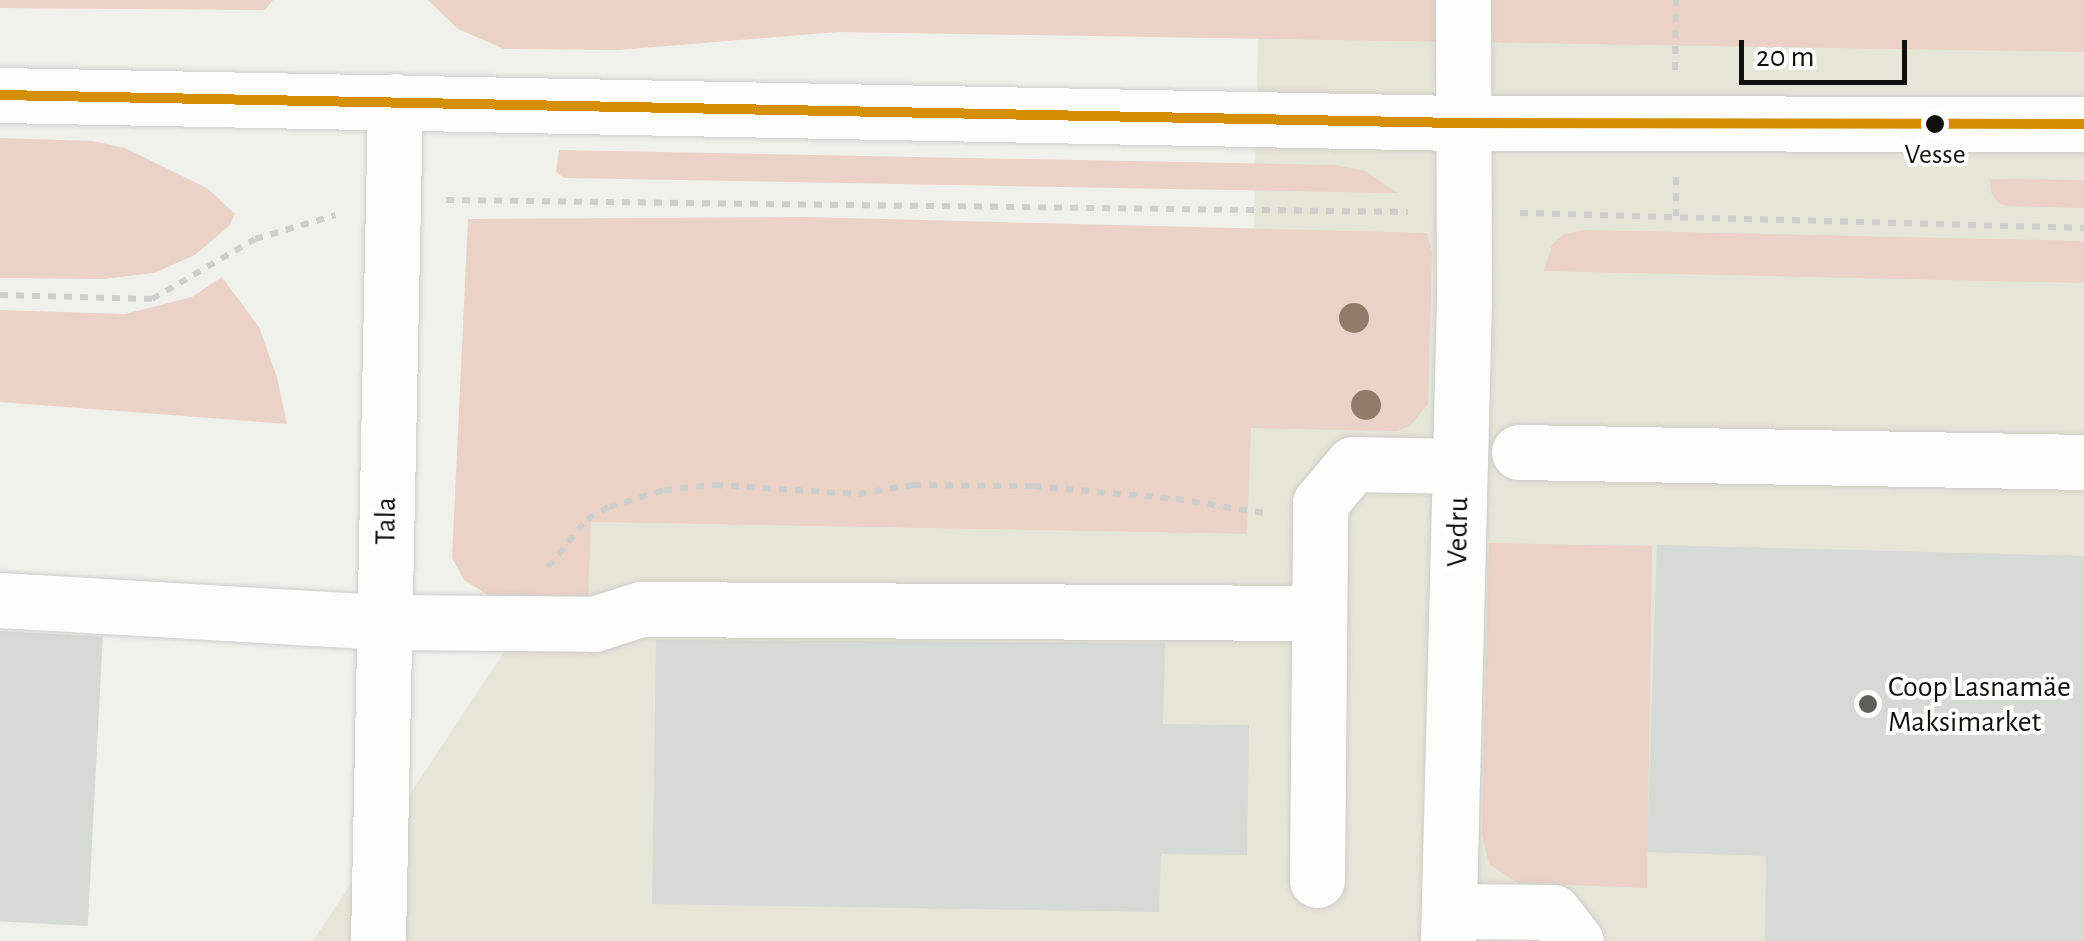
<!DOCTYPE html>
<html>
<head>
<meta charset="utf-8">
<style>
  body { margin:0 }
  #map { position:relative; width:2084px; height:941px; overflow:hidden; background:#f1f1ec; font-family:"Alegreya Sans",sans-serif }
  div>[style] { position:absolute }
  .built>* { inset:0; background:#e5e5d8 }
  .green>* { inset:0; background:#ead2c6 }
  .building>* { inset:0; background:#d7d9d4; transform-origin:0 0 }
  .path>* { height:6px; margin-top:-3px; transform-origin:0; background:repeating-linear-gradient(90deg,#cececc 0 8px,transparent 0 16px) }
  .roads { filter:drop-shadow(0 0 2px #cdcdc9) drop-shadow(0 0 2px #cdcdc9) }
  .minor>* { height:55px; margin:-27.5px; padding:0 27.5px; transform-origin:27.5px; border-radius:27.5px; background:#fdfdfc }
  .major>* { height:55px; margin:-27.5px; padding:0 27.5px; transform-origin:27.5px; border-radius:27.5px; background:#fdfdfc }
  .bus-1>* { height:10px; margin:-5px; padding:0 5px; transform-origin:5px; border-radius:5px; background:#d49002 }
  .trees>* { width:30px; height:30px; margin:-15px; border-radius:50%; background:#947a6b }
  .dots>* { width:28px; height:28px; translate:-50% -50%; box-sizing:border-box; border:5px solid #fff; border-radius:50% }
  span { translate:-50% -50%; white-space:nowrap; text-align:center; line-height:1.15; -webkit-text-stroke:8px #fff; paint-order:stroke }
  .bus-label { font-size:28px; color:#10100c }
  .street-label { font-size:30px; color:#10100c }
  .poi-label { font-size:30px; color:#10100c }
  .left { translate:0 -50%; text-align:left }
  .scale { position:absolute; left:1739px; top:40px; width:168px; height:45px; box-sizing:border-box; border:5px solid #10100c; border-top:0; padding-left:12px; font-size:30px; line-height:35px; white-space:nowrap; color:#10100c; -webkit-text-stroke:8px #fff; paint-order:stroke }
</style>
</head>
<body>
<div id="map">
  <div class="built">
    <div style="clip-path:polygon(1259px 0,2084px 0,2084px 941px,313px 941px,590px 522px,1247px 534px)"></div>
  </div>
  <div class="green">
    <div style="clip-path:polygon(0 0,273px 0,265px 10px,0 8px)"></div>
    <div style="clip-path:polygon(428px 0,2084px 0,2084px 52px,838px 32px,618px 50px,504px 49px,458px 29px)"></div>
    <div style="clip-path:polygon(0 138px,93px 141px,125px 148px,207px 188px,235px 214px,229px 226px,195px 255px,154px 273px,103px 279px,0 278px)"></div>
    <div style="clip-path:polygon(559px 150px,1334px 165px,1365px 171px,1398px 193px,564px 178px,556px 172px)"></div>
    <div style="clip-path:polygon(1990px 179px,2084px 180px,2084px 208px,2007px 206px,1998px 203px,1991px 192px)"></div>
    <div style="clip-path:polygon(808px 217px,1427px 233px,1432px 252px,1428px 404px,1410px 426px,1397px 431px,1251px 428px,1247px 534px,591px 522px,588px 600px,494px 599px,464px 580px,452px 558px,468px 219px)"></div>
    <div style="clip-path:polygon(1583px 230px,2084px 241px,2084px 283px,1544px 271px,1552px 245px,1563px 235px)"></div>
    <div style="clip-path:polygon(222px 277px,259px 327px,277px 377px,287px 424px,0 402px,0 310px,125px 314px,192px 297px)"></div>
    <div style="clip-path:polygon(1489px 543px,1652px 546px,1647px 888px,1518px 883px,1489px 864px,1482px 834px)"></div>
  </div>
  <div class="building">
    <div style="clip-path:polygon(1657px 545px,2084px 556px,2084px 941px,1765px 941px,1766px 856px,1647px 852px)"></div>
    <div style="left:0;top:631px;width:103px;height:290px;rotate:3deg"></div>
    <div style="clip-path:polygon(656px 640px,1165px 643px,1163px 724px,1249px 725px,1247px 855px,1161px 854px,1159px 912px,652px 904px)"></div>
  </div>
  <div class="path">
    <div style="left:1675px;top:70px;width:70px;rotate:-89.2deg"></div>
    <div style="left:1676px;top:177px;width:39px;rotate:90deg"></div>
    <div style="left:446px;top:200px;width:962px;rotate:0.71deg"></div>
    <div style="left:1520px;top:213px;width:564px;rotate:1.52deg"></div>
    <div style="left:0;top:295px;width:152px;rotate:1.5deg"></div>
    <div style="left:152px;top:299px;width:119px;rotate:-30.2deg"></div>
    <div style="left:255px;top:239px;width:84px;rotate:-16.5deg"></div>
    <div style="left:548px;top:567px;width:62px;rotate:-50.9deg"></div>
    <div style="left:587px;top:519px;width:25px;rotate:-29deg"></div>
    <div style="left:609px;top:507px;width:58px;rotate:-17.2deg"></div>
    <div style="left:664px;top:490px;width:51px;rotate:-5.6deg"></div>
    <div style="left:715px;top:485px;width:143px;rotate:3.6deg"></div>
    <div style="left:858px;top:494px;width:56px;rotate:-9.3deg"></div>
    <div style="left:913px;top:485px;width:120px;rotate:0.5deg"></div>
    <div style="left:1033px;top:486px;width:144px;rotate:5.2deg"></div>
    <div style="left:1176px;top:499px;width:89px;rotate:9deg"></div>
  </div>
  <div class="roads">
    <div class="minor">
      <div style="left:1519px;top:452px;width:565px;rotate:1.01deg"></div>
      <div style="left:0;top:600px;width:385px;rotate:3.3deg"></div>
      <div style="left:384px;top:622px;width:210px;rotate:0.5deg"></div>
      <div style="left:594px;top:624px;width:49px;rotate:-17.7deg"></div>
      <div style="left:641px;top:609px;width:677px;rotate:0.34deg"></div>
      <div style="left:1317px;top:880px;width:377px;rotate:-89.5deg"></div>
      <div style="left:1320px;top:503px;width:51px;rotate:-49.8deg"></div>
      <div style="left:1353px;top:464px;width:107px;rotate:1.1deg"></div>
      <div style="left:1449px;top:911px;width:104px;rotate:0.6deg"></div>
      <div style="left:1553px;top:912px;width:37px;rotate:52deg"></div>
      <div style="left:378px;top:941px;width:840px;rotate:-88.84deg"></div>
      <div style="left:1448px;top:941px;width:642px;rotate:-88.57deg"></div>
      <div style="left:1464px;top:299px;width:299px;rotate:-90.2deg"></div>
    </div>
    <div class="major">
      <div style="left:0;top:95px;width:1462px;rotate:1.1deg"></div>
      <div style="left:1462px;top:123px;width:622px;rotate:0.09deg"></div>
    </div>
  </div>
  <div class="bus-1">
    <div style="left:0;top:95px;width:1462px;rotate:1.1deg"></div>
    <div style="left:1462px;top:123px;width:622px;rotate:0.09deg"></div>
  </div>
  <div class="trees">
    <div style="left:1354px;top:318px"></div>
    <div style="left:1366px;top:405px"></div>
  </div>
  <div class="dots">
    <div style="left:1935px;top:124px;background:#10100c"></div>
    <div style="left:1868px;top:704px;background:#5f5f5a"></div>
  </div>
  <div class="bus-label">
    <span style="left:1935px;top:155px">Vesse</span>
  </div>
  <div class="street-label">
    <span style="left:386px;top:521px;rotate:-89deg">Tala</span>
    <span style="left:1458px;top:532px;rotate:-89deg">Vedru</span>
  </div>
  <div class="poi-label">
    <span class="left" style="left:1888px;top:704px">Coop Lasnamäe<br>Maksimarket</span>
  </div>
  <div class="scale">20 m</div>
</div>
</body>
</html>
